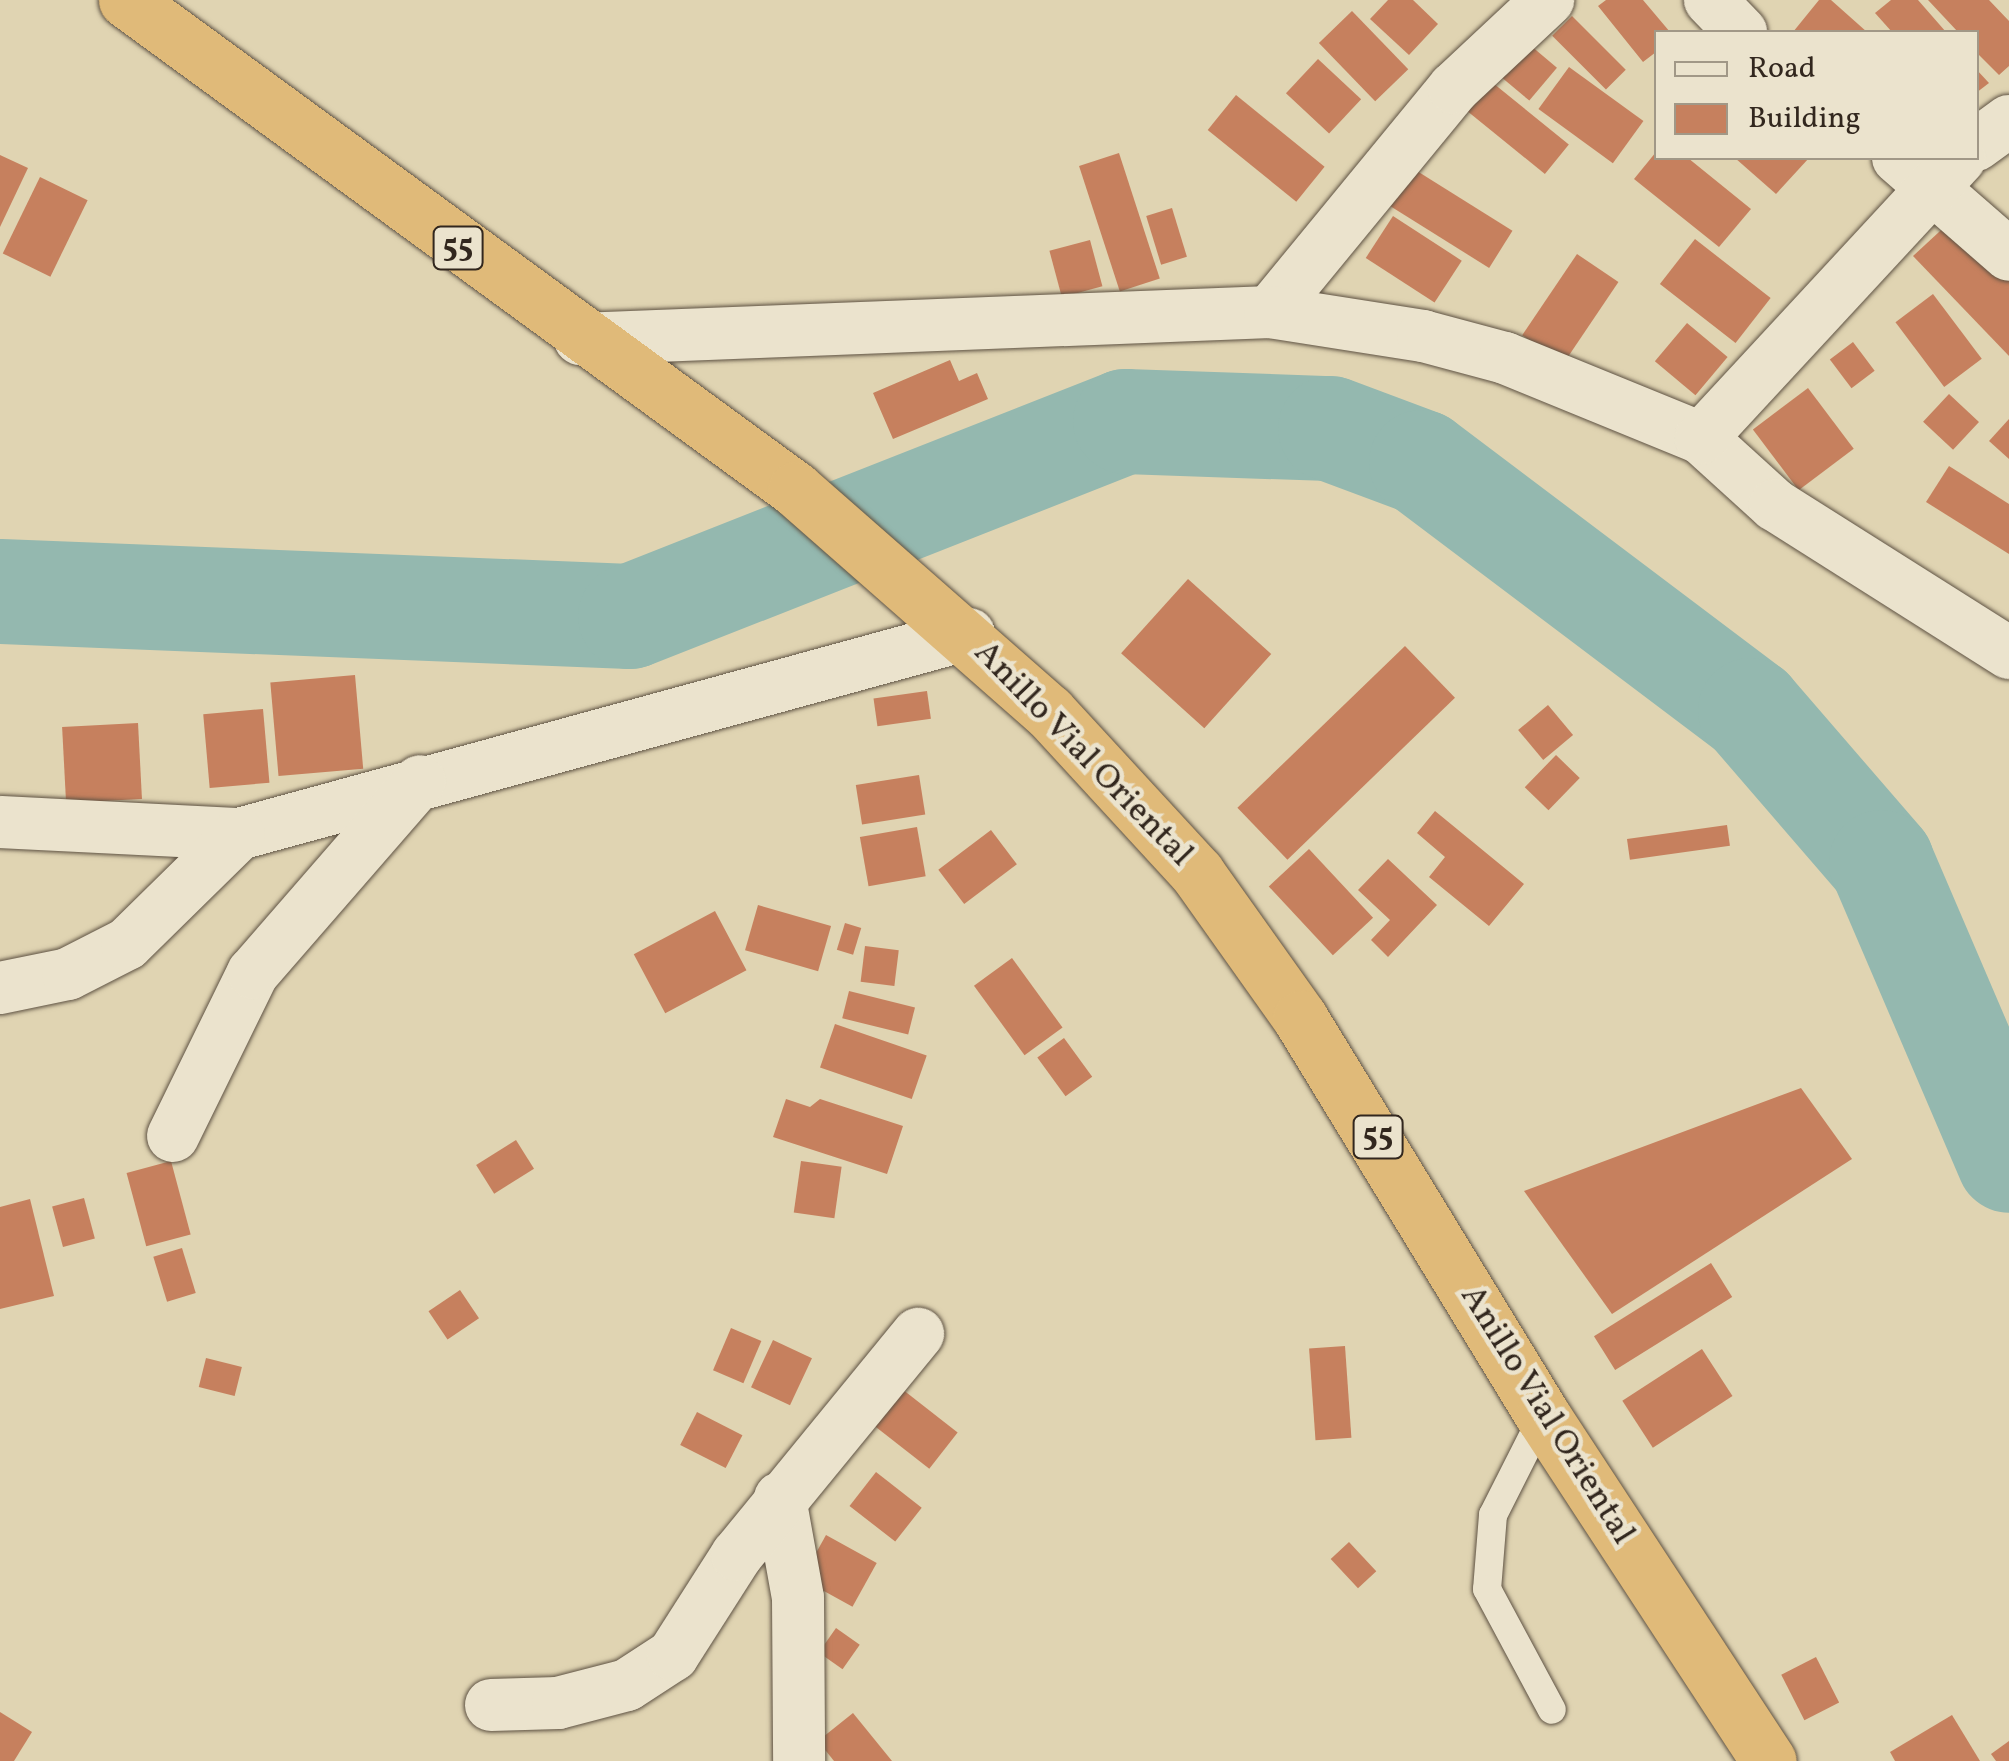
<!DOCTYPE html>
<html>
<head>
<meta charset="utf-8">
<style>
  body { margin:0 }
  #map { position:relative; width:2009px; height:1761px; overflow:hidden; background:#e0d4b2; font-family:Vollkorn,serif }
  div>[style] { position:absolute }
  .river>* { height:105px; margin:-52.5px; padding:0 52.5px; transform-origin:52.5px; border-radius:52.5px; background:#94b8af }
  .building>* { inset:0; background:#c6805e; transform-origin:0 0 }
  .roads { filter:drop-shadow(0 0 2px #5e5243) drop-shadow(0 0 2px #5e5243) }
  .lane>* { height:28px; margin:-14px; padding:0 14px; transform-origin:14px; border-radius:14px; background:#ebe3cd }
  .street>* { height:52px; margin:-26px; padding:0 26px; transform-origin:26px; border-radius:26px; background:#ebe3cd }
  .highway>* { height:55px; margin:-27.5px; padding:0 27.5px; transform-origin:27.5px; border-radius:27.5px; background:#e0ba79 }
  span { translate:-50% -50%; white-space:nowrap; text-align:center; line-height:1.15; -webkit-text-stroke:9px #ebe3cd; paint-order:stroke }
  .shield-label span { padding:2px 8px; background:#ebe3cd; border:2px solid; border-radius:8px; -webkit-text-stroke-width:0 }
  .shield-label { font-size:32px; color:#32271e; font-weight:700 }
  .street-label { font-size:35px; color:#32271e }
  .legend { position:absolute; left:1654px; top:30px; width:325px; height:130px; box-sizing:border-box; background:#ebe3cd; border:2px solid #a19887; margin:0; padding:12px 18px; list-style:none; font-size:30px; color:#32271e }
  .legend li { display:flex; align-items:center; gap:20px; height:50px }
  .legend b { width:50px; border:2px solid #a19887 }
</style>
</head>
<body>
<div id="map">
  <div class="river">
    <div style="left:0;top:591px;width:630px;rotate:2.27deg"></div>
    <div style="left:630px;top:616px;width:532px;rotate:-21.5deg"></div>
    <div style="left:1125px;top:421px;width:205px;rotate:2deg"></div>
    <div style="left:1330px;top:428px;width:97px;rotate:20.5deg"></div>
    <div style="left:1421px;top:462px;width:412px;rotate:37deg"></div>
    <div style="left:1750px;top:710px;width:201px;rotate:49.2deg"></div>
    <div style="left:1881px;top:862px;width:324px;rotate:66.8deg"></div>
  </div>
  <div class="building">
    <div style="clip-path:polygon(1388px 0,1413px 0,1438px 24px,1409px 55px,1370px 19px)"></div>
    <div style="clip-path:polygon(1606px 0,1643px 0,1670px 32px,1656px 32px,1656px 52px,1643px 62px,1598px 6px)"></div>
    <div style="clip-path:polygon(1819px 0,1831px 0,1867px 32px,1793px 32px)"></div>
    <div style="clip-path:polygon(1891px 0,1918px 0,1946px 32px,1892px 32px,1875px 13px)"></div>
    <div style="clip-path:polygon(1928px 0,1989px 0,2009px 21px,2009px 66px,1999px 75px,1976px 52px,1976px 32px,1958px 32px)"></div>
    <div style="left:1352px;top:11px;width:81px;height:46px;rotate:46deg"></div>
    <div style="left:1572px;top:16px;width:76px;height:28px;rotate:45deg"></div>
    <div style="left:1524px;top:40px;width:43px;height:43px;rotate:40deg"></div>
    <div style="left:1318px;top:59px;width:59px;height:47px;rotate:43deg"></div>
    <div style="left:1569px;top:67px;width:92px;height:52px;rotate:36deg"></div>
    <div style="clip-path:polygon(1976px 69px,1989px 83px,1976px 93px)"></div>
    <div style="left:1488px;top:79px;width:104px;height:38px;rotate:39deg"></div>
    <div style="left:1236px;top:95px;width:114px;height:45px;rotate:39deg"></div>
    <div style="clip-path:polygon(1656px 152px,1688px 158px,1751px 209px,1719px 247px,1634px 179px)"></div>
    <div style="left:1119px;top:153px;width:132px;height:42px;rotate:72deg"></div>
    <div style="clip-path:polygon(0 155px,28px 168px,0 227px)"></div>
    <div style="clip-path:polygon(1735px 158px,1809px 158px,1776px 194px)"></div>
    <div style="left:1409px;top:166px;width:122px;height:44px;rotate:32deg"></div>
    <div style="left:40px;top:177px;width:53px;height:85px;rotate:26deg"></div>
    <div style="left:1172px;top:208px;width:51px;height:27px;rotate:73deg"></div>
    <div style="left:1393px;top:216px;width:82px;height:50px;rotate:33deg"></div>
    <div style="clip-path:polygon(1952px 220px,2009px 280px,2009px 356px,1913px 256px)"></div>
    <div style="left:1695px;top:239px;width:96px;height:57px;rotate:38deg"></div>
    <div style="left:1090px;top:240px;width:48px;height:42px;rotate:75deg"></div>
    <div style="left:1577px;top:254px;width:50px;height:98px;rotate:34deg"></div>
    <div style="left:1933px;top:294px;width:81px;height:47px;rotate:53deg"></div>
    <div style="left:1687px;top:323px;width:53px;height:50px;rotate:40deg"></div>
    <div style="left:1853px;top:342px;width:36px;height:29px;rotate:53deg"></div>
    <div style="clip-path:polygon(950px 360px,959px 381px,977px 373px,988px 399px,893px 439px,873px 393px)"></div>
    <div style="left:1808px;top:388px;width:76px;height:69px;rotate:53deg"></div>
    <div style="left:1949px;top:394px;width:41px;height:38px;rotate:43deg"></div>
    <div style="clip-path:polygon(2009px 419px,2009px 459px,1989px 441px)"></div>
    <div style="clip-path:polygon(1949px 466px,2009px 504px,2009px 554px,1926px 502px)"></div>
    <div style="left:1188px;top:579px;width:112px;height:100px;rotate:42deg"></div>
    <div style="left:1405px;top:646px;width:72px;height:233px;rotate:46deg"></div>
    <div style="left:355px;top:675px;width:94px;height:85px;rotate:85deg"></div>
    <div style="left:927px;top:691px;width:28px;height:54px;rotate:82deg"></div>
    <div style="left:1548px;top:705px;width:39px;height:39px;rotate:50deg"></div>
    <div style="left:263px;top:709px;width:74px;height:60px;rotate:85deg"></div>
    <div style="left:138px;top:723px;width:76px;height:76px;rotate:87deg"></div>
    <div style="left:1556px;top:755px;width:33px;height:45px;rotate:44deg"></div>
    <div style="left:919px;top:775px;width:40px;height:64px;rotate:81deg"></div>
    <div style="clip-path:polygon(1435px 811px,1524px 884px,1489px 926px,1429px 877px,1445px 857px,1417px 833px)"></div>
    <div style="left:1727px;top:825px;width:21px;height:101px;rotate:82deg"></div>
    <div style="left:917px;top:827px;width:50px;height:58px;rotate:80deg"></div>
    <div style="left:991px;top:830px;width:43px;height:66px;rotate:53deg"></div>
    <div style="left:1309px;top:849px;width:94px;height:55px;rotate:47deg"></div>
    <div style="clip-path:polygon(1388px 859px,1437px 905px,1388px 957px,1371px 940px,1390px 920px,1358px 890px)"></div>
    <div style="left:758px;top:905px;width:76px;height:47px;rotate:16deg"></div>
    <div style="left:715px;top:911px;width:67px;height:92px;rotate:62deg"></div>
    <div style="left:845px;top:923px;width:17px;height:28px;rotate:17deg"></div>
    <div style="left:865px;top:946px;width:34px;height:36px;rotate:7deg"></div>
    <div style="left:1012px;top:958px;width:86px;height:47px;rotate:54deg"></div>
    <div style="left:849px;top:991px;width:68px;height:28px;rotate:14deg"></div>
    <div style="left:835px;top:1024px;width:97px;height:46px;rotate:19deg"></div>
    <div style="left:1064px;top:1038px;width:48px;height:33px;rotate:54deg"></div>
    <div style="clip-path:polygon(1801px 1088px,1852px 1159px,1612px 1314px,1524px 1191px)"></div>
    <div style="clip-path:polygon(786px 1099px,810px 1107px,820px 1099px,903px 1126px,887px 1174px,773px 1137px)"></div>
    <div style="left:516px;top:1140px;width:34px;height:47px;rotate:58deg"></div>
    <div style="left:171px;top:1161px;width:76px;height:46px;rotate:75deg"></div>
    <div style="left:801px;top:1161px;width:41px;height:52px;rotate:8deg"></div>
    <div style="left:84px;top:1198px;width:42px;height:33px;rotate:75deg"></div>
    <div style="clip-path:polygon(30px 1199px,54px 1296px,0 1309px,0 1207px)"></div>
    <div style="left:182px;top:1248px;width:47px;height:30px;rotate:73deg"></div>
    <div style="left:1711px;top:1263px;width:40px;height:138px;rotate:58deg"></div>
    <div style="left:460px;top:1290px;width:34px;height:38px;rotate:56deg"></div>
    <div style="left:731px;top:1328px;width:33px;height:46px;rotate:23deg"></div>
    <div style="left:773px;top:1340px;width:43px;height:52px;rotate:25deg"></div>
    <div style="left:1345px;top:1346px;width:92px;height:36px;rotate:86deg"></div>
    <div style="left:1702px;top:1349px;width:56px;height:95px;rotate:57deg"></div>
    <div style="left:206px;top:1358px;width:37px;height:30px;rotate:14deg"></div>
    <div style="left:893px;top:1382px;width:82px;height:46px;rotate:38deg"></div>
    <div style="left:697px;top:1412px;width:51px;height:37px;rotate:27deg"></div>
    <div style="left:876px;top:1472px;width:58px;height:43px;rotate:38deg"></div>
    <div style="left:826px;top:1535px;width:58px;height:50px;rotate:29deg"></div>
    <div style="left:1349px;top:1542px;width:40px;height:25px;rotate:47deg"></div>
    <div style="left:836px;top:1628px;width:29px;height:30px;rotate:35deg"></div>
    <div style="left:1816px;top:1657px;width:51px;height:39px;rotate:63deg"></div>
    <div style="clip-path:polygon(0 1712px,32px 1732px,14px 1761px,0 1761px)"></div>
    <div style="clip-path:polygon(853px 1713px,892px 1761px,834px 1761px,818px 1741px)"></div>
    <div style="clip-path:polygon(1952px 1715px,1980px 1761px,1895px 1761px,1890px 1752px)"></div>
    <div style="clip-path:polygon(2009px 1741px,2009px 1761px,1996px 1761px,1991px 1754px)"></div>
  </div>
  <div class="roads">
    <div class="lane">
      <div style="left:1543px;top:1416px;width:111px;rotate:116.8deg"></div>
      <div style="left:1493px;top:1515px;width:74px;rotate:94.6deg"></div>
      <div style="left:1487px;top:1589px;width:137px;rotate:61.8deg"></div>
    </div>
    <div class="street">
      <div style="left:1710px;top:0;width:45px;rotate:45.9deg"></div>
      <div style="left:1976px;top:145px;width:41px;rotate:-36deg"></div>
      <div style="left:1898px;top:158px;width:147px;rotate:41.1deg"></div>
      <div style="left:1270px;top:312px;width:290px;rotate:-50.6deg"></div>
      <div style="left:1454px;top:88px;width:129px;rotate:-43.1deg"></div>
      <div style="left:580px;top:339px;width:691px;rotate:-2.24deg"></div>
      <div style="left:1270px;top:312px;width:155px;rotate:8.9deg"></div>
      <div style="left:1423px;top:336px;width:85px;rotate:15deg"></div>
      <div style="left:1505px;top:358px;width:212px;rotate:22.2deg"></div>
      <div style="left:1701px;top:438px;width:100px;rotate:42.2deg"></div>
      <div style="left:1775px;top:505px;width:277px;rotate:32.3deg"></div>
      <div style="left:1701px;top:438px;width:381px;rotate:-47.2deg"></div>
      <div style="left:0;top:822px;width:239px;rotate:2.9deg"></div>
      <div style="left:239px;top:834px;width:757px;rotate:-15.32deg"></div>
      <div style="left:0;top:988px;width:69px;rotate:-11.6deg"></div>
      <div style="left:68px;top:974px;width:66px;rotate:-27deg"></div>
      <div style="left:127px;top:944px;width:157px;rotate:-44.5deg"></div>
      <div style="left:173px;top:1136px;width:182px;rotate:-63.9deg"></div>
      <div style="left:253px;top:973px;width:254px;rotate:-49deg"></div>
      <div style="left:780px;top:1498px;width:102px;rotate:79.8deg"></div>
      <div style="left:798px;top:1598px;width:163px;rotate:89.6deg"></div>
      <div style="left:491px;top:1705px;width:67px;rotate:-1.7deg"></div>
      <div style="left:558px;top:1703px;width:71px;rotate:-14.6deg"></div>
      <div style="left:627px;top:1685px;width:55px;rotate:-33.1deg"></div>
      <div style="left:673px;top:1655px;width:119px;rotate:-57.4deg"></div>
      <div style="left:737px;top:1555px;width:286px;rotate:-50.7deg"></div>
    </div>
    <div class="highway">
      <div style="left:126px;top:0;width:829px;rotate:36.16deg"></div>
      <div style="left:795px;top:489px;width:338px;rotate:41.3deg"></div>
      <div style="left:1049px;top:712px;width:219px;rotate:47.4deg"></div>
      <div style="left:1197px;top:873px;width:178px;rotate:54.6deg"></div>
      <div style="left:1300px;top:1018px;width:466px;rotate:58.6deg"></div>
      <div style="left:1543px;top:1416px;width:412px;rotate:56.8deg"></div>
    </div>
  </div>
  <div class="shield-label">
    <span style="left:458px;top:248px">55</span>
    <span style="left:1378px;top:1137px">55</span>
  </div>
  <div class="street-label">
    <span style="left:1083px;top:754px;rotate:46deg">Anillo Vial Oriental</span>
    <span style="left:1547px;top:1415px;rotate:58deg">Anillo Vial Oriental</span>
  </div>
  <ul class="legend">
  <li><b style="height:12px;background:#ebe3cd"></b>Road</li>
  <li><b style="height:28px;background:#c6805e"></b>Building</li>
  </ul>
</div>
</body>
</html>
